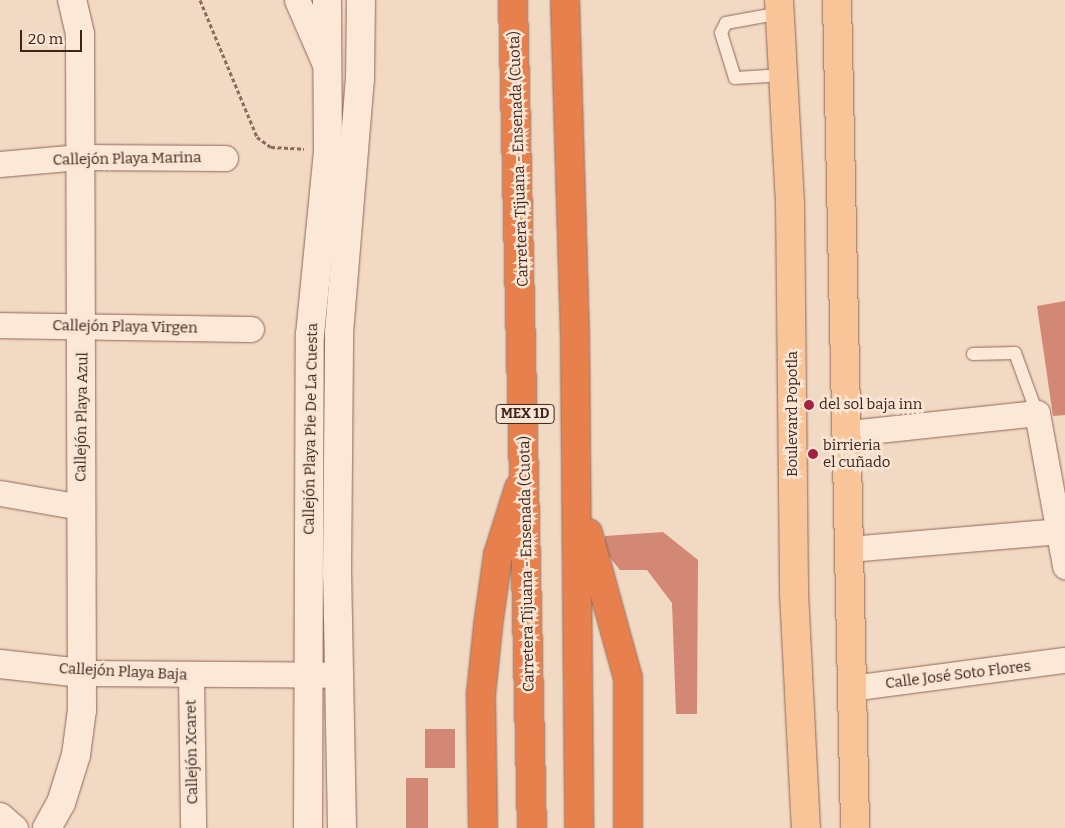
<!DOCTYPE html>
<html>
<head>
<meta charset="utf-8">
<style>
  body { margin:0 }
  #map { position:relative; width:1065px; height:828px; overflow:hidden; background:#f2d9c3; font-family:Bitter,serif }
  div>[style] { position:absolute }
  .building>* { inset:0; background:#d38775; transform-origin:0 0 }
  .path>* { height:3px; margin-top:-1.5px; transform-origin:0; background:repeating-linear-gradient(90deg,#8e6858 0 4px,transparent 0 6.5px) }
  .roads { filter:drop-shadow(0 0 1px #8e6858) drop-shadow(0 0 1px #8e6858) }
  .service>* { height:12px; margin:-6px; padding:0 6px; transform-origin:6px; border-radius:6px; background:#fbe8d7 }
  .minor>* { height:25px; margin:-12.5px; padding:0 12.5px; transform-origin:12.5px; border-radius:12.5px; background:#fbe8d7 }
  .tertiary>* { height:28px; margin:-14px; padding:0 14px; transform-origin:14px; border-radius:14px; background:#fbe8d7 }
  .secondary>* { height:28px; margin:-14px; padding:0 14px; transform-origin:14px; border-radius:14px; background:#fbe8d7 }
  .primary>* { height:28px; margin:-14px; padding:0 14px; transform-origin:14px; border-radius:14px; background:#f8c498 }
  .motorway>* { height:28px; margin:-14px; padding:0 14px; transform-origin:14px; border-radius:14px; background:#e8804d }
  .dots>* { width:14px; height:14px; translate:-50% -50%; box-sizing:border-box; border:2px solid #f8e5d3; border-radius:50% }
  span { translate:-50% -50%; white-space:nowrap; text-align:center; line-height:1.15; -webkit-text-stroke:5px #f8e5d3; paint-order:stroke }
  .shield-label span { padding:1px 4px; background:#f8e5d3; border:1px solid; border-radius:4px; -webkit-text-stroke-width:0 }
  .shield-label { font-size:14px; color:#3c251d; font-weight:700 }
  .street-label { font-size:15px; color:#3c251d }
  .poi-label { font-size:15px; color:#3c251d }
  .left { translate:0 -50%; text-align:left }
  .scale { position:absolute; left:20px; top:30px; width:62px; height:22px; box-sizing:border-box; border:2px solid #3c251d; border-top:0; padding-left:6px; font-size:15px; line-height:18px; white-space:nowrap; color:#3c251d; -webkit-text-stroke:4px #f8e5d3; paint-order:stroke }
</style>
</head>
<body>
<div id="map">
  <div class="building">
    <div style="clip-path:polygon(1065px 301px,1065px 415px,1053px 416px,1037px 306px)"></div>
    <div style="clip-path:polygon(663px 532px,698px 560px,697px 714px,676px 714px,672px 603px,647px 570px,620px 570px,603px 549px,605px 536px)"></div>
    <div style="left:425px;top:729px;width:30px;height:39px"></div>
    <div style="left:406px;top:778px;width:22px;height:50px"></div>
  </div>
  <div class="path">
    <div style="left:200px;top:0;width:148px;rotate:67.4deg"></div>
    <div style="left:257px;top:137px;width:17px;rotate:36deg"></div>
    <div style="left:271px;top:147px;width:33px;rotate:3deg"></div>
  </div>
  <div class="roads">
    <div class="service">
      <div style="left:781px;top:13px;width:56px;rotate:169.7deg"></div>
      <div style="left:726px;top:23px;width:11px;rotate:117deg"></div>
      <div style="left:721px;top:33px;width:47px;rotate:72.7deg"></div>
      <div style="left:735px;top:78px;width:49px;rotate:-3.5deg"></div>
      <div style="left:973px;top:354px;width:42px;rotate:-1.4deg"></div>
      <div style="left:1015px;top:353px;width:64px;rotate:69.9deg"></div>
    </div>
    <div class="minor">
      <div style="left:297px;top:0;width:75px;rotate:66.5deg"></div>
      <div style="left:0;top:164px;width:80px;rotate:-5deg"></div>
      <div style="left:80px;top:157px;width:145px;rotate:0.4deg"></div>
      <div style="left:0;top:325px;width:251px;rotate:0.9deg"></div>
      <div style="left:850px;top:433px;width:188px;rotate:-6.1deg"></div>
      <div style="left:1037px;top:413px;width:156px;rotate:79.6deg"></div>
      <div style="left:0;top:493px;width:82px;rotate:9.8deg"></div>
      <div style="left:850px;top:549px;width:213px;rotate:-4.9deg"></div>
      <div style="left:82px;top:673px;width:257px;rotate:0.4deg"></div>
      <div style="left:191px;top:676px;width:152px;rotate:89.2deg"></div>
      <div style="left:851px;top:688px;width:216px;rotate:-7.5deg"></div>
      <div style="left:0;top:815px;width:20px;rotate:41deg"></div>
    </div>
    <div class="tertiary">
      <div style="left:0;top:664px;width:82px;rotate:6.3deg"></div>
      <div style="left:47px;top:828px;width:29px;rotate:-61deg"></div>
      <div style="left:61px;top:803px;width:50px;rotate:-72.6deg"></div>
      <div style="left:76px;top:755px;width:45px;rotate:-82.4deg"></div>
      <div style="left:82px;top:710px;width:676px;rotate:-90.17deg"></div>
      <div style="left:80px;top:34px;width:35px;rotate:-103deg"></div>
    </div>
    <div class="secondary">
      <div style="left:308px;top:828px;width:493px;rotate:-89.8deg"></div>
      <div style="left:310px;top:335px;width:185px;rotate:-84.4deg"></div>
      <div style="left:328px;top:151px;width:151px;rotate:-90.4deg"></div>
      <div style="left:342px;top:828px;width:253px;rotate:-91.1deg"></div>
      <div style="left:337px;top:575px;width:242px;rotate:-89.5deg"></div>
      <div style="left:339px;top:333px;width:255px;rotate:-85.3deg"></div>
      <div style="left:360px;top:79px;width:79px;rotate:-89.3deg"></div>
    </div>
    <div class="primary">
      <div style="left:779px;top:0;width:203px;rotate:86.9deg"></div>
      <div style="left:790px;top:203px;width:390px;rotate:89.4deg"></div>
      <div style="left:794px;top:593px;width:235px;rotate:87.1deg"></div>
      <div style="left:837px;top:0;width:828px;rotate:88.75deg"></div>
    </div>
    <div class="motorway">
      <div style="left:513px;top:0;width:828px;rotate:88.69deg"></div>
      <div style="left:565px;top:0;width:341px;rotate:88.3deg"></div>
      <div style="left:575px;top:341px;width:487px;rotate:89.5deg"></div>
      <div style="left:588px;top:533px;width:150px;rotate:74.6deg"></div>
      <div style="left:628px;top:678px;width:150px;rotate:90deg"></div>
      <div style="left:483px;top:828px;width:134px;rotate:-90.9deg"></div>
      <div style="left:481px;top:694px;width:68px;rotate:-84.1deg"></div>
      <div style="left:488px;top:626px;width:72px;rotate:-82deg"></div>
      <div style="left:498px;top:555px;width:70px;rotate:-72.6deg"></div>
    </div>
  </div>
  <div class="dots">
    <div style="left:809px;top:405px;background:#a22341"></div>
    <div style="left:813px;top:454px;background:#a22341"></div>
  </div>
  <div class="shield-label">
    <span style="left:525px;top:414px">MEX 1D</span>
  </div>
  <div class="street-label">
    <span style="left:127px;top:159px;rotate:-1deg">Callejón Playa Marina</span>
    <span style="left:519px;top:159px;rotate:-92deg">Carretera Tijuana - Ensenada (Cuota)</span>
    <span style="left:125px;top:327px;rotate:1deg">Callejón Playa Virgen</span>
    <span style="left:793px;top:414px;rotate:-90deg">Boulevard Popotla</span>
    <span style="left:82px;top:417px;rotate:-89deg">Callejón Playa Azul</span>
    <span style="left:311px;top:429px;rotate:-89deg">Callejón Playa Pie De La Cuesta</span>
    <span style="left:527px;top:564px;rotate:-91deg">Carretera Tijuana - Ensenada (Cuota)</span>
    <span style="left:123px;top:672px;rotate:3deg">Callejón Playa Baja</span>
    <span style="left:958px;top:675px;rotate:-7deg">Calle José Soto Flores</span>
    <span style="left:192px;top:752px;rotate:-91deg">Callejón Xcaret</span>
  </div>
  <div class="poi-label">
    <span class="left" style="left:819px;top:405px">del sol baja inn</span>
    <span class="left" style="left:823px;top:454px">birrieria<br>el cuñado</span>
  </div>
  <div class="scale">20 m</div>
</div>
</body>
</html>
